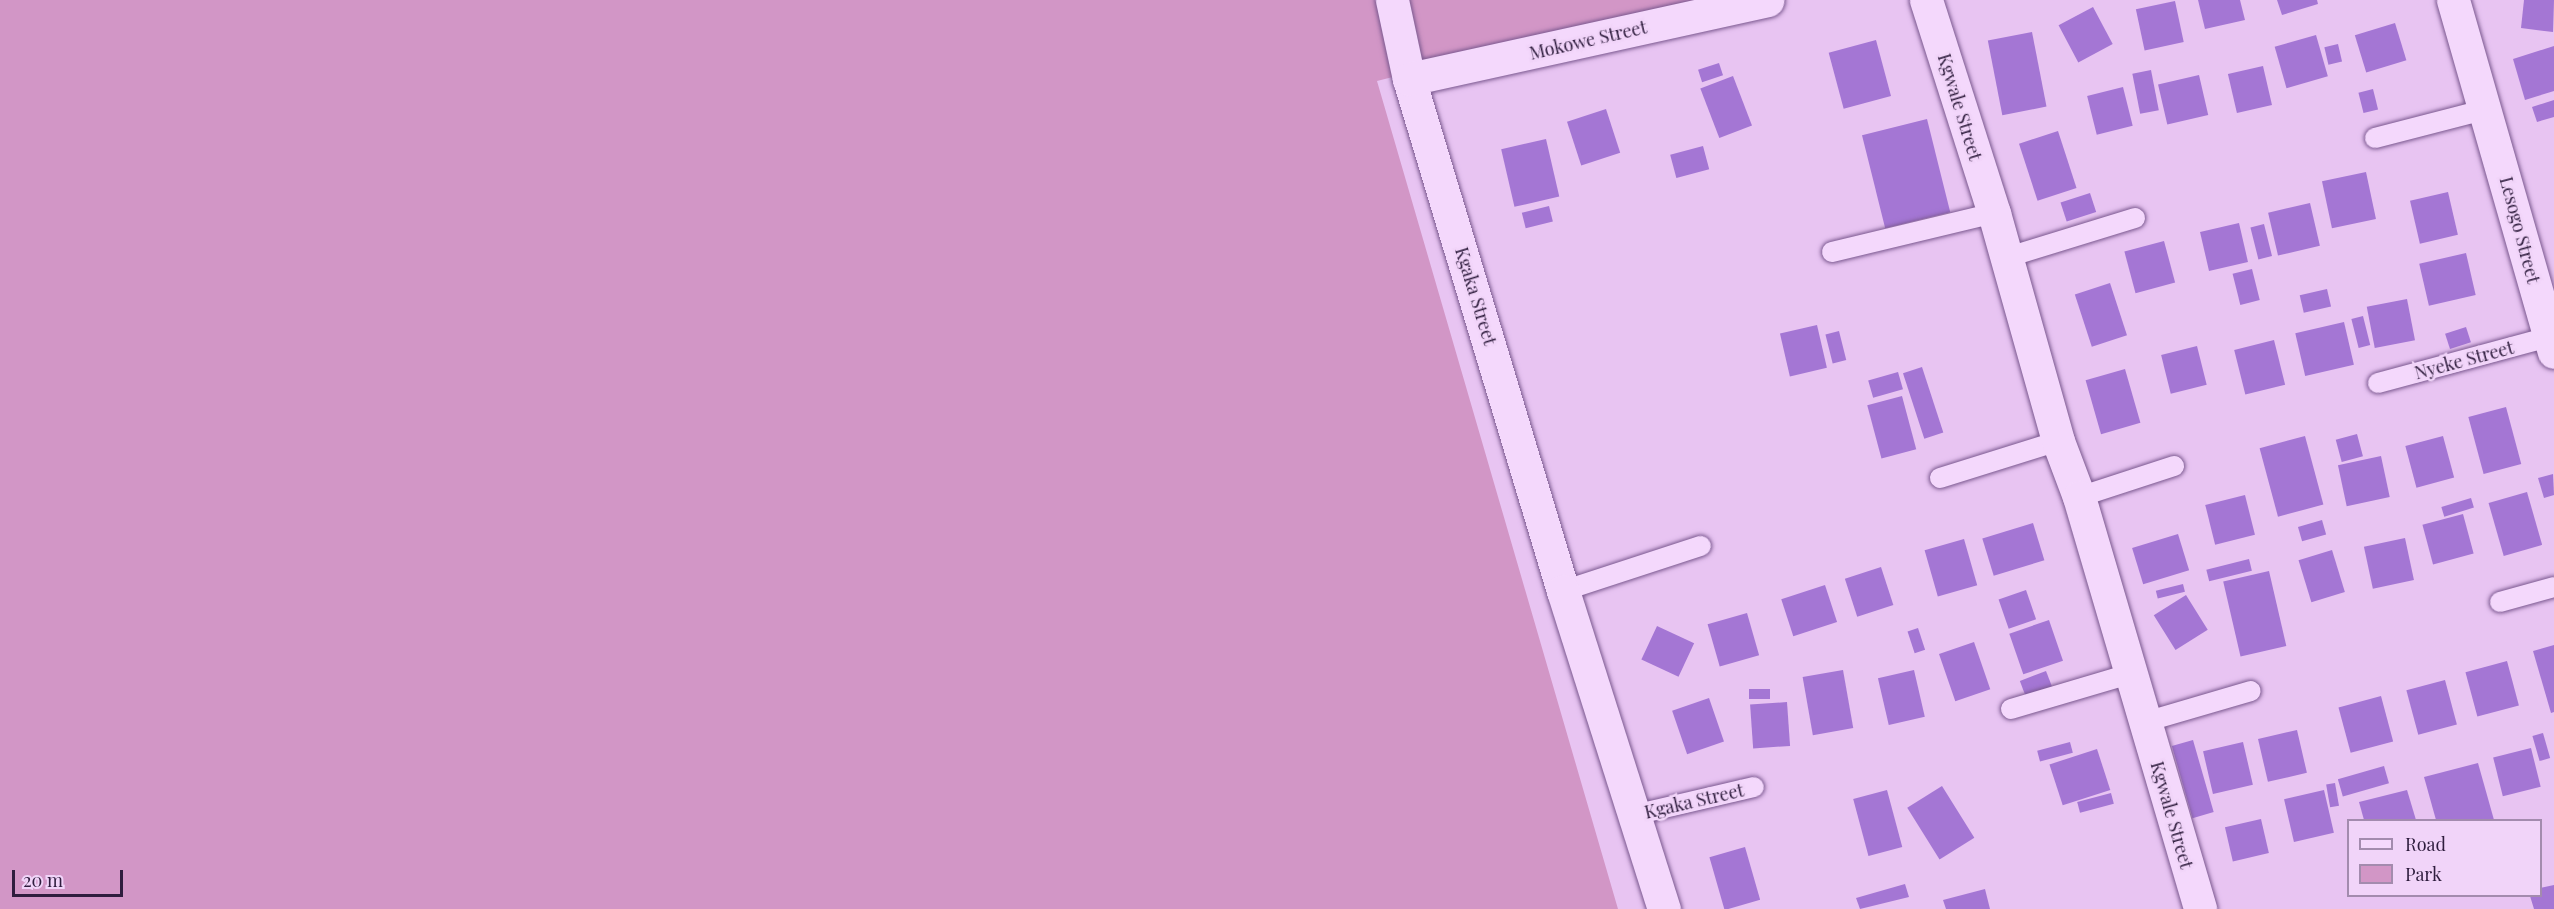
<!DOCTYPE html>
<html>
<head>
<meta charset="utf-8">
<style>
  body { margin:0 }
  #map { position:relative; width:2554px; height:909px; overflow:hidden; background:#e8c4f2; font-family:"Playfair Display",serif }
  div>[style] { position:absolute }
  .green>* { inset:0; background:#d296c6 }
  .building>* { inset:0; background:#a476d4; transform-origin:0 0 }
  .roads { filter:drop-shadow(0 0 2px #7a588f) drop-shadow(0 0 2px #7a588f) }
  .service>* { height:20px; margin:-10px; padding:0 10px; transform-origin:10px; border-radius:10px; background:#f4d8fc }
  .minor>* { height:33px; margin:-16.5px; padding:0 16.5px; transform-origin:16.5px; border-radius:16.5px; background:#f4d8fc }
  span { translate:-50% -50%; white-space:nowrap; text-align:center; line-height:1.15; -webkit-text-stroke:5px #f1d4f9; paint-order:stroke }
  .street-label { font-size:18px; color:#2f1d3e }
  .legend { position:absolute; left:2347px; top:819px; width:195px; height:78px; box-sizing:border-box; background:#f1d4f9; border:2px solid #a38bae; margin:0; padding:8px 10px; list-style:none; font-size:18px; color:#2f1d3e }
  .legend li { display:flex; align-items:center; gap:12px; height:30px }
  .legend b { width:30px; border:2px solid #a38bae }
  .scale { position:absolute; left:12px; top:870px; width:111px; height:27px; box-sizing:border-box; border:3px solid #2f1d3e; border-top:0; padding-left:8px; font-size:18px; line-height:21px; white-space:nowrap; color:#2f1d3e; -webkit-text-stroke:4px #f1d4f9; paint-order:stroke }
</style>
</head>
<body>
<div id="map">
  <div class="green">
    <div style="clip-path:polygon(0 0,1695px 0,1377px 81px,1618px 909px,0 909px)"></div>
  </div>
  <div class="building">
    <div style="clip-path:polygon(2198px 0,2240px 0,2245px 20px,2205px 29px)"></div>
    <div style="clip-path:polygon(2277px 0,2317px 0,2318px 4px,2282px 15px)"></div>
    <div style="clip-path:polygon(2524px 0,2554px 0,2553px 32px,2521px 28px)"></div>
    <div style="left:2175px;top:1px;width:42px;height:40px;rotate:78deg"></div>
    <div style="left:2093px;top:7px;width:42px;height:39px;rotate:62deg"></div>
    <div style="left:2395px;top:23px;width:39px;height:42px;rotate:73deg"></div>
    <div style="left:2032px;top:32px;width:76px;height:45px;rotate:79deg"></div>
    <div style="left:2316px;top:35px;width:43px;height:43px;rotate:74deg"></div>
    <div style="left:1876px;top:40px;width:58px;height:49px;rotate:75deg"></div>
    <div style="left:2338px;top:44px;width:18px;height:14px;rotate:77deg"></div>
    <div style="clip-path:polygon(2554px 46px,2554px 91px,2525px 100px,2513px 59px)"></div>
    <div style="left:1719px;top:63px;width:13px;height:22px;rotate:72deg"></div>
    <div style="left:2263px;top:66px;width:40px;height:36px;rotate:77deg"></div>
    <div style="left:2151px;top:70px;width:41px;height:19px;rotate:79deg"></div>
    <div style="left:2199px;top:75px;width:41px;height:42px;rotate:77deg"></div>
    <div style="left:1733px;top:76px;width:53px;height:35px;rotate:69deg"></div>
    <div style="left:2123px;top:87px;width:40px;height:37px;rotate:76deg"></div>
    <div style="left:2373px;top:89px;width:21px;height:15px;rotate:76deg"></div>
    <div style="clip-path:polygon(2554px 100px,2554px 117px,2537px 122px,2532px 107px)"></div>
    <div style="left:1606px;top:109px;width:46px;height:41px;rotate:72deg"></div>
    <div style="left:1927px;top:119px;width:96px;height:67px;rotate:76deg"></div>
    <div style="left:2058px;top:131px;width:60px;height:41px;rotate:72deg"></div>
    <div style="left:1546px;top:139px;width:59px;height:46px;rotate:77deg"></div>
    <div style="left:1703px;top:146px;width:24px;height:34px;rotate:75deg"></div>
    <div style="left:2366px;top:172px;width:48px;height:45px;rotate:78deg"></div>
    <div style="left:2448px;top:192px;width:44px;height:39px;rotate:77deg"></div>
    <div style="left:2090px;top:193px;width:20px;height:31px;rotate:72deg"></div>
    <div style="left:2310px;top:203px;width:44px;height:43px;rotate:77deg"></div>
    <div style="left:1549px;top:206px;width:16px;height:28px;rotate:76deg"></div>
    <div style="left:2239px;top:223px;width:40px;height:40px;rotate:77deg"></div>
    <div style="left:2264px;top:224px;width:33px;height:14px;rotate:76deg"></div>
    <div style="left:2164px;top:241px;width:43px;height:41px;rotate:75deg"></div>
    <div style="left:2466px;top:253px;width:43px;height:48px;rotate:77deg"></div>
    <div style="left:2252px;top:269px;width:32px;height:20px;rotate:76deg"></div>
    <div style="left:2110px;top:283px;width:55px;height:37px;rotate:72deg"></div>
    <div style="left:2327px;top:289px;width:18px;height:28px;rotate:77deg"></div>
    <div style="left:2407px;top:299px;width:42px;height:41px;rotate:79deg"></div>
    <div style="left:2363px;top:316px;width:30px;height:12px;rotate:76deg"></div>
    <div style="left:2344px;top:322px;width:44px;height:50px;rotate:77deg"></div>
    <div style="left:1817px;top:325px;width:44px;height:38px;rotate:77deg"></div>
    <div style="left:2466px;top:327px;width:16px;height:22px;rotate:72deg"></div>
    <div style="left:1839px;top:331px;width:30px;height:14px;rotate:76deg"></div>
    <div style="left:2274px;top:340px;width:46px;height:41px;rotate:76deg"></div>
    <div style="left:2197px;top:346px;width:40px;height:37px;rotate:76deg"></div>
    <div style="left:1922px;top:367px;width:69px;height:20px;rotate:72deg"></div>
    <div style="left:2125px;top:369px;width:56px;height:41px;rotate:74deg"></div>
    <div style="left:1898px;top:372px;width:18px;height:31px;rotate:74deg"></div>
    <div style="left:1902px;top:396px;width:55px;height:36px;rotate:75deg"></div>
    <div style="left:2506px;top:407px;width:59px;height:39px;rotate:75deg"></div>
    <div style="left:2357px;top:434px;width:23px;height:22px;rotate:75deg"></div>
    <div style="left:2305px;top:436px;width:71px;height:47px;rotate:75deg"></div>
    <div style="left:2443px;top:436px;width:43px;height:39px;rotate:75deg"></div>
    <div style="left:2381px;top:456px;width:42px;height:44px;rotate:78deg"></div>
    <div style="clip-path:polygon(2553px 474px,2554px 495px,2544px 498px,2538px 478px)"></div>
    <div style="left:2527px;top:492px;width:55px;height:40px;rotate:74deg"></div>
    <div style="left:2245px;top:495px;width:41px;height:41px;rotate:76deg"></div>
    <div style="left:2471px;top:498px;width:10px;height:31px;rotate:73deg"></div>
    <div style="left:2463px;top:514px;width:41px;height:42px;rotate:75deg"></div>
    <div style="left:2322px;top:520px;width:15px;height:25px;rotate:74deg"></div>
    <div style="left:2033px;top:523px;width:39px;height:53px;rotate:73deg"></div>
    <div style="left:2178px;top:534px;width:38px;height:48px;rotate:73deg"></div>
    <div style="left:2405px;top:538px;width:43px;height:42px;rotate:78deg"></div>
    <div style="left:1964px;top:539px;width:48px;height:41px;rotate:74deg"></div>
    <div style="left:2332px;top:550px;width:44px;height:35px;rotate:73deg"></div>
    <div style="left:2249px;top:559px;width:12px;height:44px;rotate:76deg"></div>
    <div style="left:1881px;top:567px;width:40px;height:38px;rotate:72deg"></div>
    <div style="left:2269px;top:571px;width:77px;height:47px;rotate:77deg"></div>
    <div style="left:2183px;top:584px;width:8px;height:28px;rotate:76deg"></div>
    <div style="left:1825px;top:585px;width:39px;height:46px;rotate:72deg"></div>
    <div style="left:2026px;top:590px;width:31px;height:29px;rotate:71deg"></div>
    <div style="left:2186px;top:595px;width:41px;height:38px;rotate:58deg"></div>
    <div style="left:1747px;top:613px;width:44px;height:41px;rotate:74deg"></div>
    <div style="left:2049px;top:620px;width:43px;height:42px;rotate:71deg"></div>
    <div style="left:1657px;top:626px;width:41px;height:37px;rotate:25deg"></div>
    <div style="left:1918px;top:628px;width:23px;height:11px;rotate:72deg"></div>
    <div style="left:1974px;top:642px;width:50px;height:37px;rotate:71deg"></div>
    <div style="clip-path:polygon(2554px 645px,2554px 712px,2551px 713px,2533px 651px)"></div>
    <div style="left:2507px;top:661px;width:46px;height:43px;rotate:75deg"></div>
    <div style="left:1843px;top:670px;width:59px;height:41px;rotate:80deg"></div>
    <div style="left:1914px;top:670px;width:48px;height:37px;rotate:77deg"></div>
    <div style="left:2046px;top:671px;width:17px;height:28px;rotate:69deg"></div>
    <div style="left:2445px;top:680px;width:46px;height:40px;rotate:75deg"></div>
    <div style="left:1770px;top:689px;width:10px;height:21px;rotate:90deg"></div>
    <div style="left:2381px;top:696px;width:47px;height:44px;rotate:75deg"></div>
    <div style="left:1709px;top:698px;width:46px;height:39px;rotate:71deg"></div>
    <div style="left:1787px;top:702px;width:44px;height:37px;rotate:86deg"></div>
    <div style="left:2297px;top:730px;width:44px;height:40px;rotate:77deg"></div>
    <div style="left:2543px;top:733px;width:26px;height:11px;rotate:74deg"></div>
    <div style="left:2193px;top:740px;width:75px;height:22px;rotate:74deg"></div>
    <div style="left:2070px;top:742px;width:11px;height:34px;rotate:75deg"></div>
    <div style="left:2243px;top:742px;width:44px;height:41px;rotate:77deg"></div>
    <div style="left:2531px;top:748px;width:40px;height:39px;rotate:76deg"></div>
    <div style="left:2097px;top:749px;width:43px;height:50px;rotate:72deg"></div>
    <div style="clip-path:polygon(2478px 763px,2494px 820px,2436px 820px,2424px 777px)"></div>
    <div style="left:2384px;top:766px;width:18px;height:48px;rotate:74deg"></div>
    <div style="left:2335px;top:783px;width:23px;height:9px;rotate:80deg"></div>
    <div style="left:1942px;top:786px;width:61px;height:41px;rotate:58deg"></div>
    <div style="left:1887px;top:790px;width:59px;height:35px;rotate:75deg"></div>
    <div style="left:2324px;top:790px;width:44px;height:41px;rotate:77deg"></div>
    <div style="clip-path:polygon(2407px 790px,2416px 820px,2364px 820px,2359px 802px)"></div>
    <div style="left:2111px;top:793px;width:11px;height:35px;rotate:75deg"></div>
    <div style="left:2261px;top:819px;width:35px;height:37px;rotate:77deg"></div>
    <div style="left:1745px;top:847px;width:55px;height:37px;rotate:74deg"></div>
    <div style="clip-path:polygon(1905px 884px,1909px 897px,1860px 909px,1856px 898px)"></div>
    <div style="clip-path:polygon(2554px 885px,2554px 909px,2534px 909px,2530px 896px,2540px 896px,2540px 888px)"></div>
    <div style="clip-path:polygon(1985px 889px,1990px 909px,1946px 909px,1943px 900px)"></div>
  </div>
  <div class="roads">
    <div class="service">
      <div style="left:2375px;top:138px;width:116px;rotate:-14.5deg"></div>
      <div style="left:1832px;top:252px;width:167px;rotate:-13.5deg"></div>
      <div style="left:2005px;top:258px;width:136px;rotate:-17.1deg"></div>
      <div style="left:2378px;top:383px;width:177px;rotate:-15.1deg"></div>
      <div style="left:1940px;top:478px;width:124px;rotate:-17.4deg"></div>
      <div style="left:2079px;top:497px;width:100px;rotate:-18.1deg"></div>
      <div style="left:1563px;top:591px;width:145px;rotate:-18.1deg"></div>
      <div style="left:2500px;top:602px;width:56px;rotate:-15.5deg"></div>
      <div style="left:2011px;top:709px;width:123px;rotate:-16.5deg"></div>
      <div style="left:2145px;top:722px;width:110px;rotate:-16.3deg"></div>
      <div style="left:1634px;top:815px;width:123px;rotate:-13.1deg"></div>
    </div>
    <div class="minor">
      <div style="left:1392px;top:0;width:81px;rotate:77.9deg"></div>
      <div style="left:1409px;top:79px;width:535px;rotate:73.26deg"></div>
      <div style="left:1563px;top:591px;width:334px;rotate:72.4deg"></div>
      <div style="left:1926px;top:0;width:224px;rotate:72.3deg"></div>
      <div style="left:1994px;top:213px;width:237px;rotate:74.3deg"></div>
      <div style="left:2058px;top:441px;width:60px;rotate:69.4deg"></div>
      <div style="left:2079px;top:497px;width:429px;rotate:73.6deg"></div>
      <div style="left:2453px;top:0;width:366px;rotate:74deg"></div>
      <div style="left:1409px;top:79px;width:367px;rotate:-12.4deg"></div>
    </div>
  </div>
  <div class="street-label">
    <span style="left:1588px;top:40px;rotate:-13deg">Mokowe Street</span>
    <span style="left:1960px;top:107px;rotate:73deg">Kgwale Street</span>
    <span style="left:2520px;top:230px;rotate:75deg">Lesogo Street</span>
    <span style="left:1476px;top:296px;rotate:73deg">Kgaka Street</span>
    <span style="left:2464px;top:360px;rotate:-15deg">Nyeke Street</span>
    <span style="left:1694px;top:801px;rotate:-13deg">Kgaka Street</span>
    <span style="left:2172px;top:815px;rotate:74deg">Kgwale Street</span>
  </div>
  <ul class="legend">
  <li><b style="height:8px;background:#f4d8fc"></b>Road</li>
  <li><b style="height:16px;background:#d296c6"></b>Park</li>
  </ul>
  <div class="scale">20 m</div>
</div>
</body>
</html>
